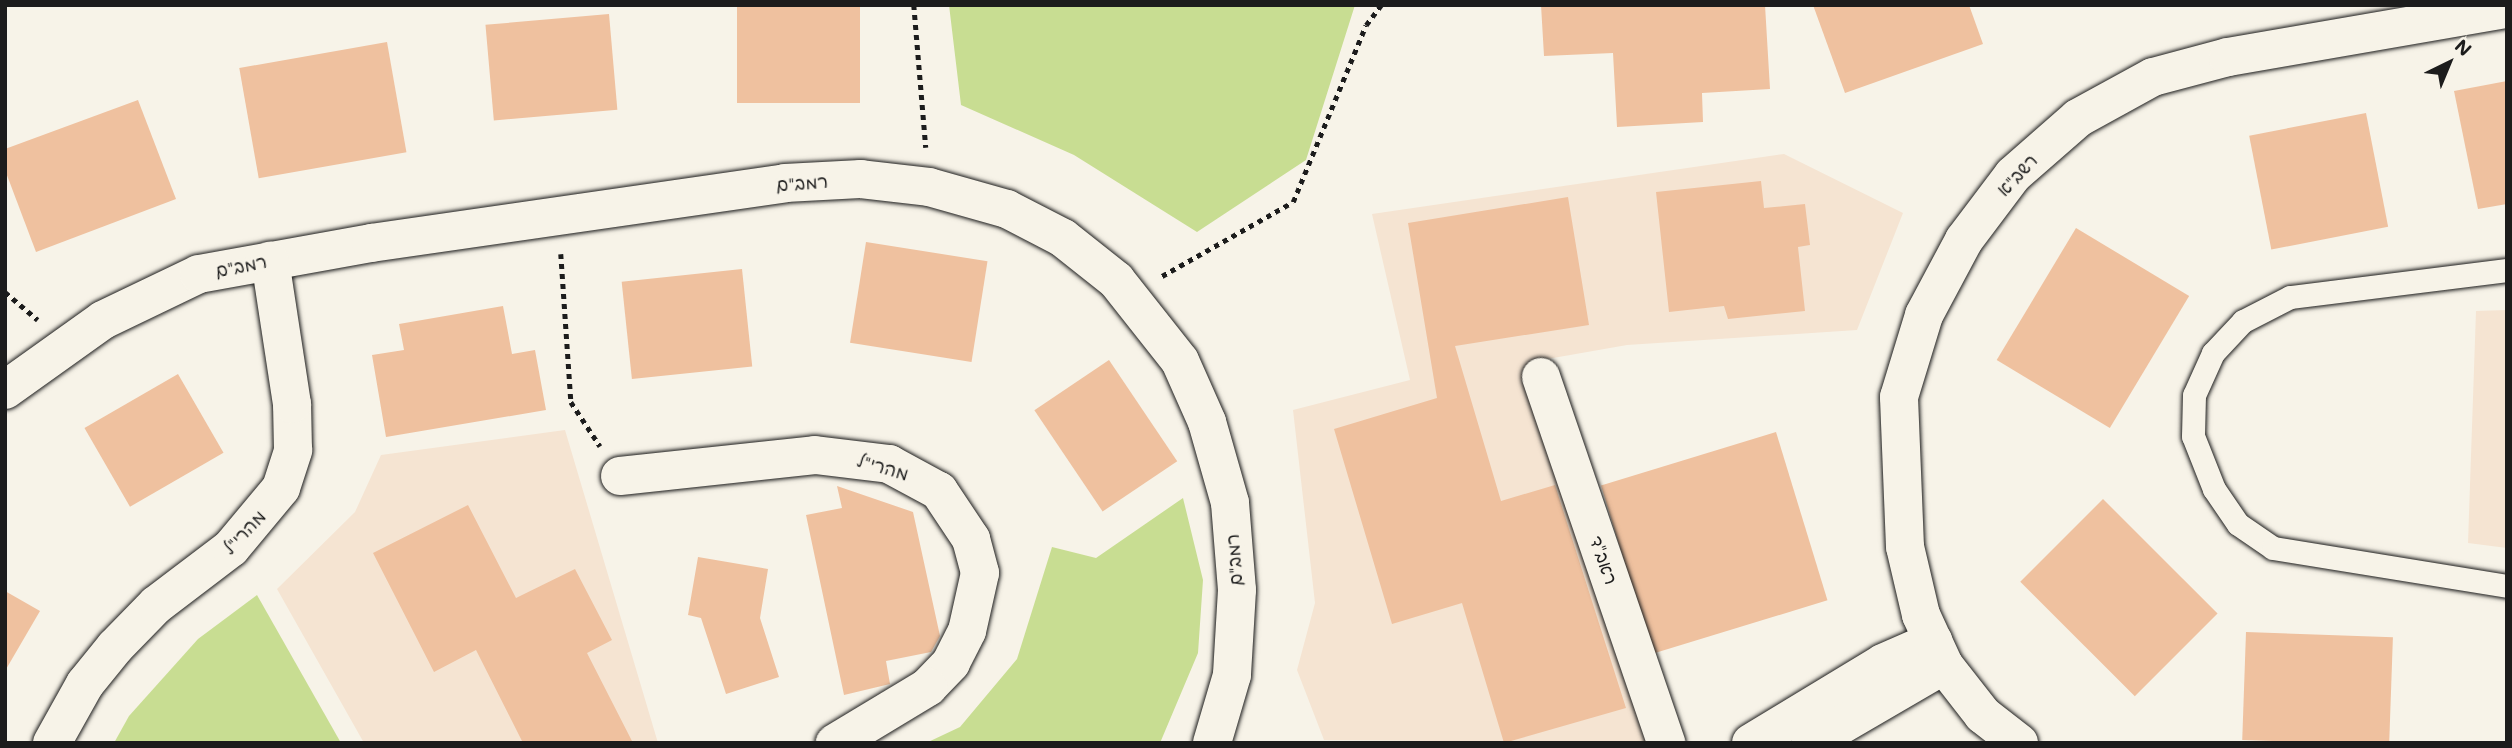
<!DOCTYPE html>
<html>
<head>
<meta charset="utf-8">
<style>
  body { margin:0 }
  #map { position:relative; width:2512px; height:748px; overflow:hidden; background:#f7f3e8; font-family:Mali,"Playpen Sans Hebrew",sans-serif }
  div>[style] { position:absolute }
  .built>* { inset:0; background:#f5e4d2 }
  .green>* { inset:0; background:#c8dd92 }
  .building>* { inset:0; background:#efc19f; transform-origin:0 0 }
  .path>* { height:4.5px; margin-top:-2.25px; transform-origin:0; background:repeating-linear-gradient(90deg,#1c1c1c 0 5px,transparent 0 10px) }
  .roads { filter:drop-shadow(0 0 2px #1c1c1c) drop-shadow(0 0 2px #1c1c1c) }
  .service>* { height:23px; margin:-11.5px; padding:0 11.5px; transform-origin:11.5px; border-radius:11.5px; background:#f7f3e8 }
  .minor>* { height:38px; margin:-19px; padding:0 19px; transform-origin:19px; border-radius:19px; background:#f7f3e8 }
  span { translate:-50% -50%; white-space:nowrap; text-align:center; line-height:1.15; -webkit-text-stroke:5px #f7f3e8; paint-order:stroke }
  .street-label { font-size:18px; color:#1c1c1c }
  .frame { position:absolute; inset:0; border:7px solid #1c1c1c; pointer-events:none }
  .north { position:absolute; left:2414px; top:28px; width:70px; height:70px; -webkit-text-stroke:5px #f7f3e8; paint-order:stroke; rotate:43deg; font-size:19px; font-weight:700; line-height:28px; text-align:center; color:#1c1c1c }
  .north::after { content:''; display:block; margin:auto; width:24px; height:32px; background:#1c1c1c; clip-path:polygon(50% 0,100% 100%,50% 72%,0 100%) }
</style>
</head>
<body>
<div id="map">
  <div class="built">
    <div style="clip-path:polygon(1784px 154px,1903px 213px,1857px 330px,1627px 345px,1536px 361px,1655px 743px,1324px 740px,1297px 670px,1315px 603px,1293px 410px,1410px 380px,1372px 214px)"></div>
    <div style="clip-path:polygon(2507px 310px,2507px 548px,2468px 543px,2476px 311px)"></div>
    <div style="clip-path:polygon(565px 430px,658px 743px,364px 743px,277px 589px,355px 512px,381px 455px)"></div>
  </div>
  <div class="green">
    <div style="clip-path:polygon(949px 5px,1355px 5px,1306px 160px,1197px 232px,1074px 155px,961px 105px)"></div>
    <div style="clip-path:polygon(1183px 498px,1203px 580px,1198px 653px,1160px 743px,926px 743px,960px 727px,1017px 659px,1052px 547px,1096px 558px)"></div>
    <div style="clip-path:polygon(257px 595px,341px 743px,114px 743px,129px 716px,198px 639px)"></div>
  </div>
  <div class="building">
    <div style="left:737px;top:5px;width:123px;height:98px"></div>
    <div style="clip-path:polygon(1541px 5px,1765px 5px,1770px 89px,1702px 93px,1703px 122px,1617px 127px,1613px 53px,1544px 56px)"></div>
    <div style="clip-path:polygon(1813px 5px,1969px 5px,1983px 44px,1845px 93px)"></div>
    <div style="left:609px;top:14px;width:96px;height:124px;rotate:85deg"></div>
    <div style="left:387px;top:42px;width:112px;height:150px;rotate:80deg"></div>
    <div style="clip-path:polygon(2507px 81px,2507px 204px,2478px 209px,2454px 91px)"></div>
    <div style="clip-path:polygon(138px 100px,176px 199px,36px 252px,5px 170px,5px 149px)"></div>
    <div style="left:2366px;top:113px;width:116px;height:119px;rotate:79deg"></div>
    <div style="clip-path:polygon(1761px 181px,1764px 208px,1805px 204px,1810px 245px,1798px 247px,1805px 311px,1728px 319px,1724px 306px,1669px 312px,1656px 192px)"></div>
    <div style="clip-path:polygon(1568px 197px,1589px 325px,1455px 346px,1501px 501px,1555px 485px,1626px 708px,1504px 743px,1462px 603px,1392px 624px,1334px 429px,1437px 398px,1408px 223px)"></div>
    <div style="left:2076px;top:228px;width:132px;height:154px;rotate:31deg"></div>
    <div style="left:866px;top:242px;width:123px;height:102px;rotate:9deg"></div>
    <div style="left:742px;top:269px;width:98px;height:121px;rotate:84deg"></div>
    <div style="clip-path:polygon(503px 306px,512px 354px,535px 350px,546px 410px,386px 437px,372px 355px,404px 350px,399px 324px)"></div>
    <div style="left:1109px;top:360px;width:122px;height:90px;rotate:56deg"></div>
    <div style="left:178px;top:374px;width:91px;height:108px;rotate:60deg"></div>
    <div style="left:1776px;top:432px;width:176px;height:183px;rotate:73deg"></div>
    <div style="clip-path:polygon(837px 486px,913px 512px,940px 636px,931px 652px,886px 661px,890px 684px,844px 695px,806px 515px,842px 508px)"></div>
    <div style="left:2103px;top:499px;width:162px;height:117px;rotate:45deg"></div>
    <div style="clip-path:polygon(468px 505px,516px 598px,575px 569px,612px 640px,587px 653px,633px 743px,523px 743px,476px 650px,434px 672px,373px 553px)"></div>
    <div style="clip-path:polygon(698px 557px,768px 569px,760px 618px,779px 677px,726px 694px,701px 618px,688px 615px)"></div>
    <div style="clip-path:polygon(5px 591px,40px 611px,5px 671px)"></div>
    <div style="left:2246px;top:632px;width:147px;height:108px;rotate:2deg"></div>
  </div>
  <div class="path">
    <div style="left:914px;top:5px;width:143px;rotate:85.2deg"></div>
    <div style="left:561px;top:254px;width:148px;rotate:86.1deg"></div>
    <div style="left:571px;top:402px;width:53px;rotate:56.6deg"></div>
    <div style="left:1162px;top:276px;width:150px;rotate:-29.5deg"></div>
    <div style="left:1293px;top:202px;width:191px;rotate:-67.6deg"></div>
    <div style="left:1366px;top:25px;width:25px;rotate:-53deg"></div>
    <div style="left:5px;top:292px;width:43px;rotate:40.3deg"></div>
  </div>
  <div class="roads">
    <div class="service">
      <div style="left:2507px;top:270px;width:219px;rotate:172.9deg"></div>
      <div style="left:2290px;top:297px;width:53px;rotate:152.9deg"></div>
      <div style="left:2243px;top:321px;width:44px;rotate:133.2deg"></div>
      <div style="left:2213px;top:353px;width:46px;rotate:114.3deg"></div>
      <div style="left:2194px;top:395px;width:41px;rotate:91.4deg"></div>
      <div style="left:2193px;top:436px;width:57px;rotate:68.4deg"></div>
      <div style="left:2214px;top:489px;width:42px;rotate:55.6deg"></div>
      <div style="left:2238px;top:524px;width:42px;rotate:34.4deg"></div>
      <div style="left:2273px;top:548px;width:237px;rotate:9.2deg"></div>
    </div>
    <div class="minor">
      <div style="left:1541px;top:377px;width:387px;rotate:71.1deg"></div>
      <div style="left:5px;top:390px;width:120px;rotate:-35.5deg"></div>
      <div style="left:103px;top:320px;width:106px;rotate:-25.6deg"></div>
      <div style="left:199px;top:274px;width:175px;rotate:-10.2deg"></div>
      <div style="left:371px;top:243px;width:418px;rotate:-8.2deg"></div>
      <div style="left:785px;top:183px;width:76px;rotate:-3deg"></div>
      <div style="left:861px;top:179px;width:68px;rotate:6.7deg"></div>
      <div style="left:929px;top:187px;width:81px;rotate:15.8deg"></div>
      <div style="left:1007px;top:209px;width:63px;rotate:27.4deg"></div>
      <div style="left:1063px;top:238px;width:68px;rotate:38.4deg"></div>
      <div style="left:1116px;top:280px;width:103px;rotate:51.7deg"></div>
      <div style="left:1180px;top:361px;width:67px;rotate:66.1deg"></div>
      <div style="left:1207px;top:422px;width:84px;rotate:74.1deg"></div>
      <div style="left:1230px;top:503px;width:87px;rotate:85.4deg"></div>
      <div style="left:1237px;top:590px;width:85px;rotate:93.4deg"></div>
      <div style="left:1232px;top:675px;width:71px;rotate:106.4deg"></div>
      <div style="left:620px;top:476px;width:196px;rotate:-6.1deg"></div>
      <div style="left:815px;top:455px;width:75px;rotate:6.9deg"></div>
      <div style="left:889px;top:464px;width:57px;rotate:28.4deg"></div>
      <div style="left:939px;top:491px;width:58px;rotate:56.3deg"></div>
      <div style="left:971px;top:539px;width:35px;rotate:75deg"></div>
      <div style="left:980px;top:573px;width:59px;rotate:102.6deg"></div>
      <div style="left:967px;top:631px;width:36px;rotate:117deg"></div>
      <div style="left:951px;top:663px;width:33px;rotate:134deg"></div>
      <div style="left:928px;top:687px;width:109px;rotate:148.9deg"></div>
      <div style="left:52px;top:743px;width:68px;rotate:-60.8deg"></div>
      <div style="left:85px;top:684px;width:48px;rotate:-51deg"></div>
      <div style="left:115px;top:647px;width:59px;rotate:-45.7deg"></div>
      <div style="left:156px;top:605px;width:94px;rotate:-37.2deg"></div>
      <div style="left:231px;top:548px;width:78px;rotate:-50.2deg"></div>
      <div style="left:281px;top:488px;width:40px;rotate:-72deg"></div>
      <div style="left:293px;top:450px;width:46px;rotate:-91.2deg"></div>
      <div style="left:292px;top:404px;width:145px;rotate:-98.7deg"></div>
      <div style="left:1751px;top:743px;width:154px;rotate:-31.2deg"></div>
      <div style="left:1883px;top:663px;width:55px;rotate:-23.7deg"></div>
      <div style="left:1810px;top:743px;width:155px;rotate:-30.2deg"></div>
      <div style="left:2019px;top:743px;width:46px;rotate:-142.1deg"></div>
      <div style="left:1983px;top:715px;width:63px;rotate:-128deg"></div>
      <div style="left:1944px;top:665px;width:55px;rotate:-114.7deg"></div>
      <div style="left:1921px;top:615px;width:70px;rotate:-103.2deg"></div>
      <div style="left:1905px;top:547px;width:150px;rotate:-92.3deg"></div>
      <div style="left:1899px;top:397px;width:86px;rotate:-73deg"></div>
      <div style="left:1924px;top:315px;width:85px;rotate:-61.9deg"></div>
      <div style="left:1964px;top:240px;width:81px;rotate:-53deg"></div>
      <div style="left:2013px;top:175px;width:86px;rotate:-41.2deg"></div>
      <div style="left:2078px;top:118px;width:85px;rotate:-28.7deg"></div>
      <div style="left:2153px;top:77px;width:78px;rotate:-14.9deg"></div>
      <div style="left:2228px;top:57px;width:283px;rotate:-9.8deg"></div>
    </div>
  </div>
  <div class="street-label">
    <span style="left:2017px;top:175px;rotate:-47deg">רשב"א</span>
    <span style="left:802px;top:183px;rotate:-4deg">רמב"ם</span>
    <span style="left:241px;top:266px;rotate:-11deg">רמב"ם</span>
    <span style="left:883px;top:467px;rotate:16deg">מהרי"ל</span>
    <span style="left:244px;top:532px;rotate:-47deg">מהרי"ל</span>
    <span style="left:1234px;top:560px;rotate:-94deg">רמב"ם</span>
    <span style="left:1604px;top:560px;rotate:71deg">ראב"ד</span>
  </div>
  <div class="frame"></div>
  <div class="north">N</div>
</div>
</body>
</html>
